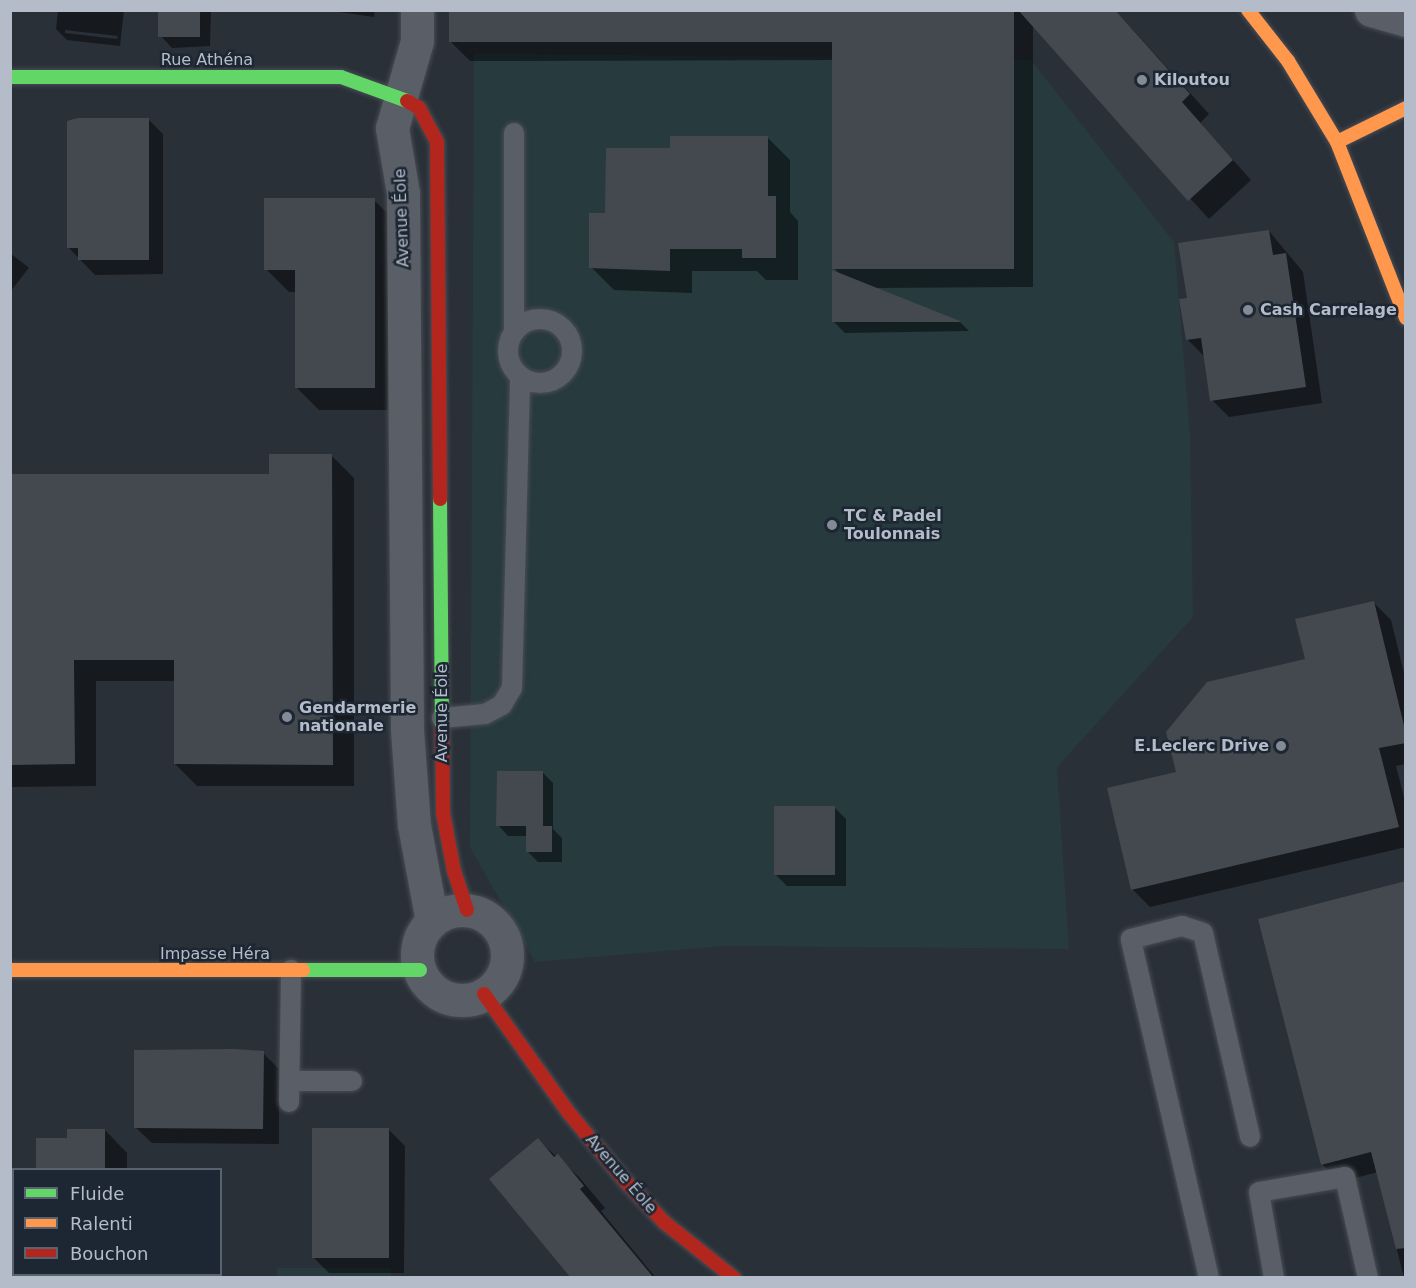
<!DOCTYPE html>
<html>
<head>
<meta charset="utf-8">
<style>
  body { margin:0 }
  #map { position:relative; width:1416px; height:1288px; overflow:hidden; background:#2a3038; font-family:"DejaVu Sans",sans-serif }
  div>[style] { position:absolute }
  .green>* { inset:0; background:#273a3e; transform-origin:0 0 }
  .shadow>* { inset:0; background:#0007; transform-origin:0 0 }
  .building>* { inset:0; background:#444950; transform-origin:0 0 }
  .roads { filter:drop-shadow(0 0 2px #484c53) drop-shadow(0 0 2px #484c53) }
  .lane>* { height:20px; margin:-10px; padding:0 10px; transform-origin:10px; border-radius:10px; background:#5a5e66 }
  .lane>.ring { margin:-10px; padding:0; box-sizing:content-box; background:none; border:20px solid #5a5e66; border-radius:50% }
  .street>* { height:33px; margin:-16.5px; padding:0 16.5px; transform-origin:16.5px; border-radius:16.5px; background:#5a5e66 }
  .street>.ring { margin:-16.5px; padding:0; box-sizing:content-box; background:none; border:33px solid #5a5e66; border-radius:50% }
  .fast>* { height:14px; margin:-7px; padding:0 7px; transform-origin:7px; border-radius:7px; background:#63d668 }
  .slow>* { height:14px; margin:-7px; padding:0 7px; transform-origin:7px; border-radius:7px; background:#ff974d }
  .jam>* { height:14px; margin:-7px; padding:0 7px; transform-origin:7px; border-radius:7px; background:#b3261e }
  .dots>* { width:16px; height:16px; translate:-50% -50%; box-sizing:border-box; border:3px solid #1d2633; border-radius:50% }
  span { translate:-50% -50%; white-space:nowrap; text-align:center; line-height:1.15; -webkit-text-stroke:5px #1d2633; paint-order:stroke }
  .street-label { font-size:16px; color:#b4bcc9 }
  .poi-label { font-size:16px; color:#b4bcc9; font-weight:700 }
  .left { translate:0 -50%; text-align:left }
  .right { translate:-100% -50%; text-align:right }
  .frame { position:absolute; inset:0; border:12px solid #b4bcc9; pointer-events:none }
  .legend { position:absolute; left:12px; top:1168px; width:210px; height:108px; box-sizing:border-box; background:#1d2633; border:2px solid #59626f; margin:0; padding:8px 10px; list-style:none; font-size:18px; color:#b4bcc9 }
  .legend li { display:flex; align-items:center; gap:12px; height:30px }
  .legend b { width:30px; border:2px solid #59626f }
</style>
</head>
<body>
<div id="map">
  <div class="green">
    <div style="clip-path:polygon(474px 53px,1031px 60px,1174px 242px,1190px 434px,1193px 617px,1057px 767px,1069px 949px,722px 946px,535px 962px,470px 847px)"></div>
    <div style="left:277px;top:1268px;width:114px;height:9px"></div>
  </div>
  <div class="shadow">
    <div style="clip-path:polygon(evenodd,58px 10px,124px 10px,120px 46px,67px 40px,56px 29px,58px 10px,65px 30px,118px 36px,117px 39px,65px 33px,65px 30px)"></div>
    <div style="clip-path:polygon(160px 10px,211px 10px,210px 46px,172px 48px,161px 36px)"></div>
    <div style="clip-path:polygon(325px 10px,375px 10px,374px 17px)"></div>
    <div style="clip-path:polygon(450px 10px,1115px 10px,1209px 114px,1200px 123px,1251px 180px,1209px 219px,1033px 25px,1033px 287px,873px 288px,960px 322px,969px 331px,845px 333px,834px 322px,841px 275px,834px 268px,834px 60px,470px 61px,450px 41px)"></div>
    <div style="clip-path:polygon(148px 119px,163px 134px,163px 274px,95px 275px,68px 247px)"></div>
    <div style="clip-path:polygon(767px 137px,790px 160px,790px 212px,798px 221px,798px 280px,766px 280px,757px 271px,692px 271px,692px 293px,614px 290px,591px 267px,606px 214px,671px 150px)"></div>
    <div style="clip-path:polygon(374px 200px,397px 223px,397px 410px,319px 410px,296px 387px,296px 292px,289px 292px,266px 269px)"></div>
    <div style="clip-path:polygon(1269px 231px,1303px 272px,1322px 403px,1229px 417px,1212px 400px,1204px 356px,1187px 339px,1188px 299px)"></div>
    <div style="left:10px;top:253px;width:24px;height:156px;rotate:38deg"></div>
    <div style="clip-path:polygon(332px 456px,354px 478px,354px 786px,197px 786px,175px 764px,175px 681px,96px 681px,96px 786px,10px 787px,10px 476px,271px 476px)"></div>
    <div style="clip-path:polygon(1373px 602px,1391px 620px,1406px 681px,1406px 764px,1396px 766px,1406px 805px,1406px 847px,1150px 907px,1132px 889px,1178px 774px)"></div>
    <div style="clip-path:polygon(543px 773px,553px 783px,553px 829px,562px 838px,562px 862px,538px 862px,527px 851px,527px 836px,508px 836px,498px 825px)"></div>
    <div style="clip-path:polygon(834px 807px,846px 819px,846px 886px,787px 886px,775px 874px)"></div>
    <div style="clip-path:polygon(1406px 882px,1406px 1278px,1404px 1278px,1378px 1172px,1340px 1182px,1322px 1164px)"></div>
    <div style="clip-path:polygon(263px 1053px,279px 1069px,279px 1144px,152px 1143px,135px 1127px)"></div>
    <div style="clip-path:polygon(105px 1130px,127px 1153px,127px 1170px,37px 1170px,69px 1139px)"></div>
    <div style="clip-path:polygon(389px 1130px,405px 1146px,404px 1273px,329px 1273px,313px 1257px)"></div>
    <div style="clip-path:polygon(538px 1140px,579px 1177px,605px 1208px,601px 1211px,656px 1278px,573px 1278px)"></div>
    <div style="left:37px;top:1274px;width:90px;height:4px"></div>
  </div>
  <div class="building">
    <div style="left:158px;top:10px;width:42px;height:27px"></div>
    <div style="clip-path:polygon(449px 10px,1014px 10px,1014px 269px,832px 269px,832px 42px,449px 42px)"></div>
    <div style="clip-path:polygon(1018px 10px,1115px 10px,1190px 94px,1182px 102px,1233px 160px,1188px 201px)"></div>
    <div style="clip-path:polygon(78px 118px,149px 118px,149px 260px,78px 260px,78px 248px,67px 248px,67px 121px)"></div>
    <div style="clip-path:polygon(670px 136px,768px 136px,768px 196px,776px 196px,776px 258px,742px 258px,742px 249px,670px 249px,670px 271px,589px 268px,589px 213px,605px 213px,606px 148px,670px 148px)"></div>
    <div style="clip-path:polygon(264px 198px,375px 198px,375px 388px,295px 388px,295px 270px,264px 270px)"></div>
    <div style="clip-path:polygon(1269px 230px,1273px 255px,1286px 253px,1306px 387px,1210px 401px,1201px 338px,1186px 340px,1179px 299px,1187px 298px,1178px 243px)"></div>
    <div style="clip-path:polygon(832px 270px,960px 321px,960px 322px,832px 322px)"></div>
    <div style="clip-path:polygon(269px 454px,332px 454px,333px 765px,174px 764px,174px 660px,74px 660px,75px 764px,10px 765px,10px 474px,269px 474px)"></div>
    <div style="clip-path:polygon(1374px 601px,1406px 734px,1406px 743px,1379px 748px,1399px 827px,1131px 890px,1107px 788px,1176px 772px,1166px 732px,1207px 682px,1305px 659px,1295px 619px)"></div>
    <div style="clip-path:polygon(497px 771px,543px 771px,543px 826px,552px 826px,552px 852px,526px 852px,526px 826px,496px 826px)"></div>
    <div style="left:774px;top:806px;width:61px;height:69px"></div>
    <div style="clip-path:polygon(1406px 881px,1406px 1248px,1396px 1249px,1371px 1152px,1321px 1165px,1258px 919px)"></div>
    <div style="clip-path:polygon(235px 1049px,264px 1051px,263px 1129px,134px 1128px,134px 1050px)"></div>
    <div style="left:312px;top:1128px;width:77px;height:130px"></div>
    <div style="clip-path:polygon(67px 1129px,105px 1129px,105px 1170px,36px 1170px,36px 1138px,67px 1138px)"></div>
    <div style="clip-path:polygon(538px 1138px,554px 1157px,558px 1154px,584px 1186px,580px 1189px,654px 1278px,571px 1278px,489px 1179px)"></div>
  </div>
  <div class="roads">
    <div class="lane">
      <div class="ring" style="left:508px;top:319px;width:44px;height:44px"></div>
      <div style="left:514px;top:332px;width:199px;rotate:-90deg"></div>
      <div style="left:442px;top:718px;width:43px;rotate:-5.3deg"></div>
      <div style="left:485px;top:714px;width:19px;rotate:-28deg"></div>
      <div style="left:502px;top:705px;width:20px;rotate:-60deg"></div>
      <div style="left:512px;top:688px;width:312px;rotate:-88.5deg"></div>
      <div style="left:290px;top:1081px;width:62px"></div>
      <div style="left:289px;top:1102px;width:132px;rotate:-89.1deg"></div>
      <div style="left:1209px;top:1278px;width:348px;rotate:-103deg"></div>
      <div style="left:1131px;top:939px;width:53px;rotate:-14.3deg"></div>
      <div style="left:1182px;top:926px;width:22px;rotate:18deg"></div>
      <div style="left:1203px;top:933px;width:209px;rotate:77deg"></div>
      <div style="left:1274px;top:1278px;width:87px;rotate:-99.9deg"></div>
      <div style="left:1259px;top:1192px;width:87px;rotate:-9.9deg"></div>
      <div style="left:1345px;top:1177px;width:104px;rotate:77.2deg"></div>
    </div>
    <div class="street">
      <div style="left:417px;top:10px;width:31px;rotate:90deg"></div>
      <div style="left:417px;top:41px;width:91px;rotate:106deg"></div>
      <div style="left:392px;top:128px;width:66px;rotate:80.4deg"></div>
      <div style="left:403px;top:193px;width:537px;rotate:89.57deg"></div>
      <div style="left:407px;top:730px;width:95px;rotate:85.8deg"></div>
      <div style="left:414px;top:825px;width:98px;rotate:79.4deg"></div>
      <div style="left:1371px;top:10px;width:36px;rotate:16deg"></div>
      <div class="ring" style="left:417px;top:910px;width:57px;height:57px"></div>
    </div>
    <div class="fast">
      <div style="left:10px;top:77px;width:331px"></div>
      <div style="left:341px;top:77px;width:70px;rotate:20deg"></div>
      <div style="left:440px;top:499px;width:229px;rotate:89.5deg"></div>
      <div style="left:303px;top:970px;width:117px"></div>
    </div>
    <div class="slow">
      <div style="left:1248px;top:10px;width:65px;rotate:51.9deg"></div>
      <div style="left:1288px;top:61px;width:95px;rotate:58.8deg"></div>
      <div style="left:1337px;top:142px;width:189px;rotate:68.6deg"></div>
      <div style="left:1337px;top:142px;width:77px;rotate:-26.2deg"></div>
      <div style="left:10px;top:970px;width:293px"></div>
    </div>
    <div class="jam">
      <div style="left:407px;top:101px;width:14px;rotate:30deg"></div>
      <div style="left:419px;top:108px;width:38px;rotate:62deg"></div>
      <div style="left:437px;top:142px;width:357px;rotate:89.5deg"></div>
      <div style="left:442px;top:728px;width:85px;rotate:89.3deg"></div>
      <div style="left:443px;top:813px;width:59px;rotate:79.3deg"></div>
      <div style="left:454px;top:871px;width:41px;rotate:71.6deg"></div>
      <div style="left:484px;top:994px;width:146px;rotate:54.5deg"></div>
      <div style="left:569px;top:1113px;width:91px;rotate:50.4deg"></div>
      <div style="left:627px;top:1183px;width:54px;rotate:46.5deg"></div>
      <div style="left:664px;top:1222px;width:90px;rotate:38.7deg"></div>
    </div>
  </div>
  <div class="dots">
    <div style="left:1142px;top:80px;background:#848b96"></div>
    <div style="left:1248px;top:310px;background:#848b96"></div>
    <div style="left:832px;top:525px;background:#848b96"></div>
    <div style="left:287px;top:717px;background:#848b96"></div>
    <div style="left:1281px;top:746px;background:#848b96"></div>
  </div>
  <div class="street-label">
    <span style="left:207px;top:60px">Rue Athéna</span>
    <span style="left:402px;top:218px;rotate:-92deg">Avenue Éole</span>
    <span style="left:442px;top:713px;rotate:-90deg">Avenue Éole</span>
    <span style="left:215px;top:954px">Impasse Héra</span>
    <span style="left:621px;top:1174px;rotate:49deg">Avenue Éole</span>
  </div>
  <div class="poi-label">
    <span class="left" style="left:1154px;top:80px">Kiloutou</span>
    <span class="left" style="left:1260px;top:310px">Cash Carrelage</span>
    <span class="left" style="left:844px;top:525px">TC &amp; Padel<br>Toulonnais</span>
    <span class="left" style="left:299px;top:717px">Gendarmerie<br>nationale</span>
    <span class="right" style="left:1269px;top:746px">E.Leclerc Drive</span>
  </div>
  <div class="frame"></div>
  <ul class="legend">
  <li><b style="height:8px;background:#63d668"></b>Fluide</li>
  <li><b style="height:8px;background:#ff974d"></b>Ralenti</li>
  <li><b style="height:8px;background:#b3261e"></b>Bouchon</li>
  </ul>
</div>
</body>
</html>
